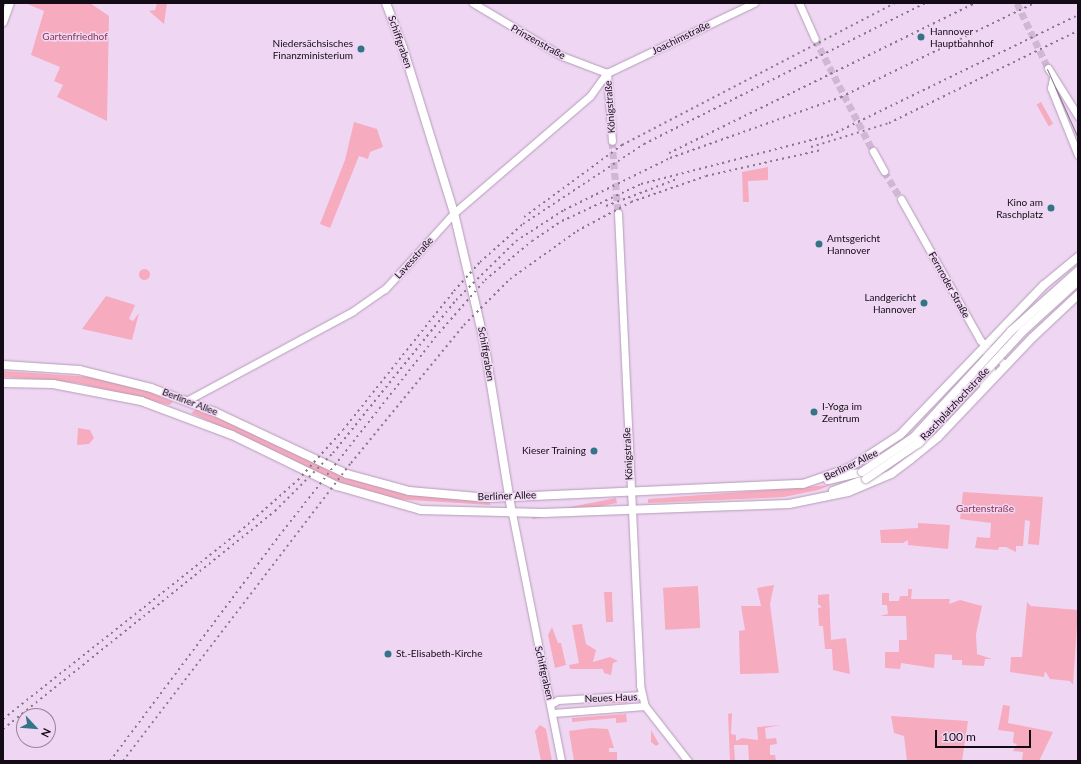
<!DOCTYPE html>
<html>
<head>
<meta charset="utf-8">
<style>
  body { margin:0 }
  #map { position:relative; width:1081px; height:764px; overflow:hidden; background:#efd7f3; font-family:Lato,sans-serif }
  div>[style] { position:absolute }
  .green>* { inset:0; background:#f6abbf; transform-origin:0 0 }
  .round { border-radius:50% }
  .tertiary-tunnel>* { height:7px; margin-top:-3.5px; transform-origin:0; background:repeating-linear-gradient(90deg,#ceb8d2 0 7px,transparent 0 10.5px) }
  .roads { filter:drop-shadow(0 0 1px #b39cb7) drop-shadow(0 0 1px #b39cb7) }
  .tertiary>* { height:7px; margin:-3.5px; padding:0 3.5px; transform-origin:3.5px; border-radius:3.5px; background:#fff }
  .secondary>* { height:8px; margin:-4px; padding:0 4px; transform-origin:4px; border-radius:4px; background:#fff }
  .tram>* { height:1px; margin:-0.5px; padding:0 0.5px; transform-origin:0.5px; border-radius:0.5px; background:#88788b }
  .rail>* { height:2px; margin-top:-1px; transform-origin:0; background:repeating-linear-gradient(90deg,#88788b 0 2px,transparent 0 6px) }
  .bridges { filter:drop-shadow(0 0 1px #b39cb7) drop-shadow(0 0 1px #b39cb7) }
  .secondary-bridge>* { height:8px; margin:-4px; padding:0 4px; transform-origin:4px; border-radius:4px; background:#fff }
  .dots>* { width:11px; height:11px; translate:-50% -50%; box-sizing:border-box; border:2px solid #efd7f3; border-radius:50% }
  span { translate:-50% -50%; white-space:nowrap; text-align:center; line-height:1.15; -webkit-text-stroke:3px #efd7f3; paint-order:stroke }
  .poi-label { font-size:10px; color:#130b15 }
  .left { translate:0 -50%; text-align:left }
  .right { translate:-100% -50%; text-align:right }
  .park-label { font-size:10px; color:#8c3452 }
  .street-label { font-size:10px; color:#130b15 }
  .frame { position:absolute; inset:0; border:4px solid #130b15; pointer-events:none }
  .north { position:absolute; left:16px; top:708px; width:40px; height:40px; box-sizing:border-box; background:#efd7f3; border:1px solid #97859a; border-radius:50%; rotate:116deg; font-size:11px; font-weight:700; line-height:16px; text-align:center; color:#130b15 }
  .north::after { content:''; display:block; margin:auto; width:14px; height:18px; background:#337487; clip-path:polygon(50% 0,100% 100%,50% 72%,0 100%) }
  .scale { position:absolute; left:935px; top:730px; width:96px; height:18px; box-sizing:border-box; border:2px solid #130b15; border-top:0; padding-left:5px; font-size:12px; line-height:14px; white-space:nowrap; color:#130b15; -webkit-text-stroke:3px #efd7f3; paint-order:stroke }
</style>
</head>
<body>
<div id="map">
  <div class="green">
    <div style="clip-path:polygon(25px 3px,90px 3px,109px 16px,107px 121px,57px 97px,63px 85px,54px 81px,60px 67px,31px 55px,44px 11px)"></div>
    <div style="clip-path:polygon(157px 3px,167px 3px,164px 24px,149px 11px,155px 10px)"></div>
    <div style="left:1041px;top:102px;width:25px;height:5px;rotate:61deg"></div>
    <div style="clip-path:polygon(354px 122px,377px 129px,383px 147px,370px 152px,368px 159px,359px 156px,330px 228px,320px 224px,345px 160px)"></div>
    <div style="clip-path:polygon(768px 167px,768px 180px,748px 181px,749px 202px,743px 202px,742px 172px)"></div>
    <div class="round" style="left:138.5px;top:268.5px;width:11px;height:11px"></div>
    <div style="clip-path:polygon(106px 296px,135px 305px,129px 319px,133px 321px,139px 313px,132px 340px,82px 329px)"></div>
    <div style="clip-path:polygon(3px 371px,92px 377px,145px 390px,173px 402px,169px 405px,77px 383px,3px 377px)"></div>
    <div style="clip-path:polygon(198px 408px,345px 477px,411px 495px,490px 501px,490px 505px,393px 499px,341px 483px,191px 413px)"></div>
    <div style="clip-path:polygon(78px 428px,90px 430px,94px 438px,89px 444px,77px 445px)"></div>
    <div style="clip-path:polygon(831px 485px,818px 490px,784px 497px,648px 503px,648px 499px)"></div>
    <div style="clip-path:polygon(963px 492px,1043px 497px,1039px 545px,1028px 544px,1030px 521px,1025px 520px,1023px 546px,1016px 546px,1016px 552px,1006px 547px,999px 547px,998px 550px,975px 548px,977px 537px,990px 538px,991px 523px,960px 519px)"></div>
    <div style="left:616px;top:498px;width:5px;height:86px;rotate:79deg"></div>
    <div style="clip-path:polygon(918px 523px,950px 525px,948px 549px,908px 545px,908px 540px,903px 543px,881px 543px,880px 530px,918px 528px)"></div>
    <div style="clip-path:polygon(774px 585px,770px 604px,779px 673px,740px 674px,739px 631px,745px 630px,741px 606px,761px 606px,757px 588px)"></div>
    <div style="left:698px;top:586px;width:42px;height:35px;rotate:87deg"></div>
    <div style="clip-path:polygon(908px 589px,912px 589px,911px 599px,950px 599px,949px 604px,960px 600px,982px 606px,976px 634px,977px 654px,992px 659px,985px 659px,984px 666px,962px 665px,962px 660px,952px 660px,952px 655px,935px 654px,934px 668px,901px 663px,900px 669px,885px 668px,885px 652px,899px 652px,899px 640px,907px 640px,906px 616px,880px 616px,888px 614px,887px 605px,882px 605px,882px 593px,889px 593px,889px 601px,899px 601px,900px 596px,908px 596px)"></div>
    <div style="clip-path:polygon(604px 592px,612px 592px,613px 622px,606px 622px)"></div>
    <div style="clip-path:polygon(829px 594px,831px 640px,846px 638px,850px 674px,833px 670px,832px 649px,825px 649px,823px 626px,819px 626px,818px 608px,822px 607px,818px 604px,818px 595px)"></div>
    <div style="clip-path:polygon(1027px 602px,1031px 606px,1078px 610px,1073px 685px,1070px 681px,1050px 679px,1045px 671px,1044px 677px,1010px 672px,1011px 657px,1022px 657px)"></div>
    <div style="clip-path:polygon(582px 624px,586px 644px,596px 650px,593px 662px,610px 657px,618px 661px,613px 663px,611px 675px,604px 673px,603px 669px,570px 669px,569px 665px,579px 663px,572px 625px)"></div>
    <div style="clip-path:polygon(552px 627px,558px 643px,561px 643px,566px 665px,555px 668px,548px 635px)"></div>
    <div style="left:627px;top:700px;width:3px;height:58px;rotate:90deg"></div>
    <div style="clip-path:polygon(1003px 705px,1010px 706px,1008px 723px,1053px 732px,1039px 761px,1022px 761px,1023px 752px,1013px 751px,1017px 744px,1013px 743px,1014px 732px,998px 730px)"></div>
    <div style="clip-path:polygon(732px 713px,731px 734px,736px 735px,736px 741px,742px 738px,758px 740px,757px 727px,781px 725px,765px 728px,766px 739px,776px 738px,777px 744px,770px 745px,770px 755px,775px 755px,776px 761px,749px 761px,748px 745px,734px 745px,735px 761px,730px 761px,728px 714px)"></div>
    <div style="clip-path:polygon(626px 714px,627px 722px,616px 723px,616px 718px,572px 722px,572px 718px)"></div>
    <div style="clip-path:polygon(891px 716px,968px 721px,962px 761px,907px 761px,904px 736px,894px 733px)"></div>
    <div style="clip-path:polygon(540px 725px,546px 729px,552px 761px,541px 761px,535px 731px)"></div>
    <div style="clip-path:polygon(591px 728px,608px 729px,614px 748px,609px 748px,609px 752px,617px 752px,617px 761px,574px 761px,569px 731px)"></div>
    <div style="clip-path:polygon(651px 730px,659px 744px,656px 746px,651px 742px)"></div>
  </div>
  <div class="tertiary-tunnel">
    <div style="left:1017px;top:3px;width:72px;rotate:64.5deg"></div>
    <div style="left:815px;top:39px;width:126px;rotate:62.6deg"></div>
    <div style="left:612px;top:141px;width:72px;rotate:85.2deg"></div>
    <div style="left:884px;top:171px;width:33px;rotate:59deg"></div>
  </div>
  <div class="roads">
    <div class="tertiary">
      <div style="left:473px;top:3px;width:104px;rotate:30.8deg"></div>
      <div style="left:562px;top:56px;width:48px;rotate:20.7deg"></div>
      <div style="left:799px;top:3px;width:39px;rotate:66deg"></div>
      <div style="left:1048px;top:68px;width:57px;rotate:58deg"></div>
      <div style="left:607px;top:73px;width:68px;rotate:85.8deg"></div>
      <div style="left:1053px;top:78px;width:10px;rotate:101deg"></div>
      <div style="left:1051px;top:88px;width:72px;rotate:68.1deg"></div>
      <div style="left:873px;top:151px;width:23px;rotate:61deg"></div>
      <div style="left:901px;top:199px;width:162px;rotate:60.7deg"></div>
      <div style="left:980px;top:340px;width:35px;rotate:45deg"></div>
      <div style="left:618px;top:213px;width:473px;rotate:87.3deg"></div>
      <div style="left:640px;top:685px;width:22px;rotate:77deg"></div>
      <div style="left:645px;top:706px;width:70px;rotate:52deg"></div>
      <div style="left:188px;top:400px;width:187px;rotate:-28.3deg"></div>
      <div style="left:353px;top:311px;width:39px;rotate:-35deg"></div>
      <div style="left:385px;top:289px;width:103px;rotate:-47.8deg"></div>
      <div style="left:454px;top:213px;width:179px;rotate:-40.7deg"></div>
      <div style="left:590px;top:96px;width:29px;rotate:-54deg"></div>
      <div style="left:607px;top:73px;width:163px;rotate:-25.5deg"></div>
      <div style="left:512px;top:513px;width:253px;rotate:78.8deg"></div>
      <div style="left:551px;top:704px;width:8px;rotate:-30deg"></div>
      <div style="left:558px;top:700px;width:84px;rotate:-3.4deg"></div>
      <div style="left:553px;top:713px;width:92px;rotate:-4.4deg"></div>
    </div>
    <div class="secondary">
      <div style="left:386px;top:3px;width:48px;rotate:69.3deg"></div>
      <div style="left:403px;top:48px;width:173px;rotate:72.8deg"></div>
      <div style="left:454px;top:213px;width:131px;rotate:76.8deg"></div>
      <div style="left:484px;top:341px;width:174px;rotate:80.8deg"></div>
      <div style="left:3px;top:22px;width:20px;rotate:-70deg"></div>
      <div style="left:3px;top:365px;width:76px;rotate:3.8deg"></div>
      <div style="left:79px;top:370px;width:74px;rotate:14deg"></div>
      <div style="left:151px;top:388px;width:68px;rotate:20.6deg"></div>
      <div style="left:215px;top:412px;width:146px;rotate:25.2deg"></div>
      <div style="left:347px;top:474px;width:64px;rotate:15.3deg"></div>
      <div style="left:409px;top:491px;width:80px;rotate:5deg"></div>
      <div style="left:489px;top:498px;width:314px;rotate:-2.6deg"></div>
      <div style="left:803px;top:484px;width:49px;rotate:-19.2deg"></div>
      <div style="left:849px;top:468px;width:61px;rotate:-32.9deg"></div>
      <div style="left:900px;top:435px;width:208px;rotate:-46.2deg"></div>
      <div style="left:1044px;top:285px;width:44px;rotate:-39.5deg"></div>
      <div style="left:3px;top:383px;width:50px;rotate:1.1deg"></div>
      <div style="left:53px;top:384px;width:90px;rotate:10.9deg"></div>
      <div style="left:141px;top:401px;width:97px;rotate:20.5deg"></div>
      <div style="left:232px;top:435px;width:117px;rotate:25.9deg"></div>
      <div style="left:337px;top:486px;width:87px;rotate:15.9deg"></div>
      <div style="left:421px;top:510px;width:122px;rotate:1.4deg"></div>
      <div style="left:543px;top:513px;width:246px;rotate:-2.1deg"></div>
      <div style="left:789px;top:504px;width:60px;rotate:-11.5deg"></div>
      <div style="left:848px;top:492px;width:47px;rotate:-22.7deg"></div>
      <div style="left:891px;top:474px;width:25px;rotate:-37deg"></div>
      <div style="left:911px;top:459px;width:35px;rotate:-39deg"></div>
      <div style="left:938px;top:437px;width:137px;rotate:-46.5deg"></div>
      <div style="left:1032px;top:338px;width:63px;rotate:-43.1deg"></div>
      <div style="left:984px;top:384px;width:16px;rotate:-63deg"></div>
      <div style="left:991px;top:370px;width:21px;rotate:-104deg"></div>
      <div style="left:828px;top:480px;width:35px;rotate:-13deg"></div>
      <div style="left:833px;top:491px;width:35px;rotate:-20deg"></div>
    </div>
  </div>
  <div class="tram">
    <div style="left:1047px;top:69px;width:76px;rotate:65.8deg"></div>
  </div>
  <div class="rail">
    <div style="left:811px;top:147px;width:82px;rotate:-17.1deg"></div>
    <div style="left:889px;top:123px;width:210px;rotate:-26deg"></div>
    <div style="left:669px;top:153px;width:341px;rotate:-26.1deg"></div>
    <div style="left:606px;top:206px;width:76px;rotate:-20.8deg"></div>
    <div style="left:524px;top:217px;width:122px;rotate:-36.3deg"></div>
    <div style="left:622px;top:145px;width:308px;rotate:-27.5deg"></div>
    <div style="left:3px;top:719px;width:301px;rotate:-38.4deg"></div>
    <div style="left:239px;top:532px;width:79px;rotate:-41.4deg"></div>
    <div style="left:298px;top:480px;width:67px;rotate:-48deg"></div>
    <div style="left:343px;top:430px;width:178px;rotate:-51.4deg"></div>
    <div style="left:454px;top:291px;width:39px;rotate:-48deg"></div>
    <div style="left:480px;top:262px;width:57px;rotate:-41.5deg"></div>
    <div style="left:523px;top:224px;width:145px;rotate:-33.5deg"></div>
    <div style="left:644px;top:144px;width:315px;rotate:-26.6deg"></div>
    <div style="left:3px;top:729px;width:349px;rotate:-38.7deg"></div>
    <div style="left:275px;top:511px;width:82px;rotate:-45deg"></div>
    <div style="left:333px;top:453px;width:196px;rotate:-51.2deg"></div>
    <div style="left:456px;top:300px;width:84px;rotate:-44.5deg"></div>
    <div style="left:516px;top:241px;width:57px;rotate:-32.9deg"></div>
    <div style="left:564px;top:210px;width:118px;rotate:-26.1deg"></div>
    <div style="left:670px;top:158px;width:182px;rotate:-19.6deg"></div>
    <div style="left:841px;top:97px;width:216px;rotate:-25.9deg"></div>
    <div style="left:110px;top:761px;width:281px;rotate:-53.1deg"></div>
    <div style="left:279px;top:536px;width:258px;rotate:-51.8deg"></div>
    <div style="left:439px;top:333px;width:70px;rotate:-49deg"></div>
    <div style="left:485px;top:280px;width:61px;rotate:-39.7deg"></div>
    <div style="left:532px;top:241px;width:36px;rotate:-34deg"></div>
    <div style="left:562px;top:221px;width:87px;rotate:-25.1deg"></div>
    <div style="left:641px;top:184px;width:196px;rotate:-14.5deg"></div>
    <div style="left:831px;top:135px;width:275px;rotate:-25.9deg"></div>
    <div style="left:123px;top:761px;width:375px;rotate:-52.6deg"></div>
    <div style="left:351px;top:463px;width:178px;rotate:-50.7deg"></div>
    <div style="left:464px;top:325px;width:65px;rotate:-45deg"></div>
    <div style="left:510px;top:279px;width:82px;rotate:-35.6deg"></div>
    <div style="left:577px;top:231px;width:61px;rotate:-28.2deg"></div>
    <div style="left:631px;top:202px;width:79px;rotate:-19.1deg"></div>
    <div style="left:706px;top:176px;width:118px;rotate:-12.7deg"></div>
  </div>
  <div class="bridges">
    <div class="secondary-bridge">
      <div style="left:862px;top:472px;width:63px;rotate:-33.9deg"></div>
      <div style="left:914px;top:437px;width:144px;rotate:-47.5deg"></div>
      <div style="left:1011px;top:331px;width:90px;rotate:-41.8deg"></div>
      <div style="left:866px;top:479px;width:64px;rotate:-34.2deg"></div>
      <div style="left:919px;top:443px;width:153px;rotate:-47.1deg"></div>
      <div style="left:1023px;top:331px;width:74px;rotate:-42.3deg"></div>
    </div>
  </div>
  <div class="dots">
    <div style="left:921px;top:37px;background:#337487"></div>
    <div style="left:361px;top:49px;background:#337487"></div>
    <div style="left:1051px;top:208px;background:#337487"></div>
    <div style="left:819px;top:244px;background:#337487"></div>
    <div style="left:924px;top:303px;background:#337487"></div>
    <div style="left:814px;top:412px;background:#337487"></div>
    <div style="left:594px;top:451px;background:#337487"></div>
    <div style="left:388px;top:654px;background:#337487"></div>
  </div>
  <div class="poi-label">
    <span class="left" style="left:930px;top:37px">Hannover<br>Hauptbahnhof</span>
    <span class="right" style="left:353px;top:49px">Niedersächsisches<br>Finanzministerium</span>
    <span class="right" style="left:1043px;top:208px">Kino am<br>Raschplatz</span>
    <span class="left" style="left:827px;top:244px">Amtsgericht<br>Hannover</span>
    <span class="right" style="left:916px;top:303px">Landgericht<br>Hannover</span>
    <span class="left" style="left:822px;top:412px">I-Yoga im<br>Zentrum</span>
    <span class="right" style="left:586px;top:451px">Kieser Training</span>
    <span class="left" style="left:396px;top:654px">St.-Elisabeth-Kirche</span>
  </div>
  <div class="park-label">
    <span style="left:75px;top:37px">Gartenfriedhof</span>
    <span style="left:985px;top:509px">Gartenstraße</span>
  </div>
  <div class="street-label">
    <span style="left:681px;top:38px;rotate:-26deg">Joachimstraße</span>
    <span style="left:400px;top:42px;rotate:71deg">Schiffgraben</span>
    <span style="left:538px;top:42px;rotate:29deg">Prinzenstraße</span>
    <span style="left:610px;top:107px;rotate:-94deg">Königstraße</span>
    <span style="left:414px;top:258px;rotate:-48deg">Lavesstraße</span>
    <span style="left:949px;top:285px;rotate:61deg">Fernroder Straße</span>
    <span style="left:486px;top:354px;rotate:80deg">Schiffgraben</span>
    <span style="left:190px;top:402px;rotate:21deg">Berliner Allee</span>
    <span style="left:955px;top:404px;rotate:-47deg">Raschplatzhochstraße</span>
    <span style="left:628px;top:454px;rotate:-93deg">Königstraße</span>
    <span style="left:851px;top:465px;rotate:-26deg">Berliner Allee</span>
    <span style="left:507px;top:496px;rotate:-2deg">Berliner Allee</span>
    <span style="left:544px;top:673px;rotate:77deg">Schiffgraben</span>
    <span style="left:611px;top:698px;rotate:-2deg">Neues Haus</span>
  </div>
  <div class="frame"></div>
  <div class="north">N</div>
  <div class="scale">100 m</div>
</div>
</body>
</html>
